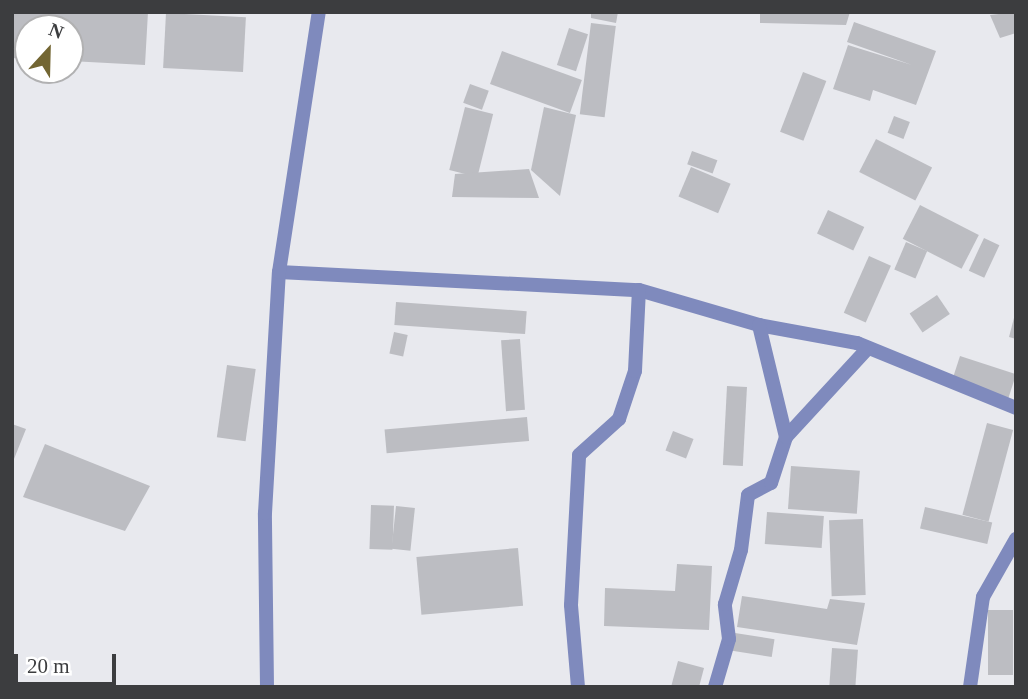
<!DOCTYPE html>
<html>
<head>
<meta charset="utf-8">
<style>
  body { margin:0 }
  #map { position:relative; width:1028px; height:699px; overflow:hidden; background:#e8e9ee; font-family:"Times New Roman",serif }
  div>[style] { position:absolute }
  .building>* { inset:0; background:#bcbdc2; transform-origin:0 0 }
  .minor>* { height:14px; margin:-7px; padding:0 7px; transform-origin:7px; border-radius:7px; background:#7f8abd }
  span { translate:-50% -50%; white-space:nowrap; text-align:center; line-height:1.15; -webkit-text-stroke:6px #fff; paint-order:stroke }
  .frame { position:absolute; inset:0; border:14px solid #3c3d3f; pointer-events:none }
  .north { position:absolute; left:14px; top:14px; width:70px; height:70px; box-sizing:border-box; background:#fff; border:2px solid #b1b1b2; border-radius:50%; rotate:22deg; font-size:19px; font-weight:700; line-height:28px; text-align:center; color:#3c3d3f }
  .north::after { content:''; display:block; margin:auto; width:24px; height:32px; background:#736633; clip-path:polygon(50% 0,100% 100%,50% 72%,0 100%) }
  .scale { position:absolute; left:14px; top:654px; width:102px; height:32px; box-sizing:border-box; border:4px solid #3c3d3f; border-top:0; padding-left:9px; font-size:21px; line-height:24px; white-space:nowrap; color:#3c3d3f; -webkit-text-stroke:5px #fff; paint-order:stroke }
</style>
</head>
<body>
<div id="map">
  <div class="building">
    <div style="clip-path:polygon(12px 12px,148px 12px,145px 65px,70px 61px,70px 28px,28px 28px,28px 59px,12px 58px)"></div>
    <div style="clip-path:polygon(591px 12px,618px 12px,616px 23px,591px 18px)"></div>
    <div style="clip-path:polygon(760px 12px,850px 12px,846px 25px,760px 23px)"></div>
    <div style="clip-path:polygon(1016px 12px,1016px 33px,1000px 38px,990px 15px)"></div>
    <div style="left:166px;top:13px;width:80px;height:55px;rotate:3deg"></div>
    <div style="clip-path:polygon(854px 22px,936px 51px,916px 105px,873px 90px,870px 101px,833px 89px,848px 45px,912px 65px,847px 42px)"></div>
    <div style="left:591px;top:23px;width:25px;height:92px;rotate:7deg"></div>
    <div style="left:569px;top:28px;width:20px;height:39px;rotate:18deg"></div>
    <div style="left:502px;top:51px;width:85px;height:35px;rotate:20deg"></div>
    <div style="left:803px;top:72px;width:25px;height:64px;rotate:21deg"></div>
    <div style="left:470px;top:84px;width:20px;height:20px;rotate:20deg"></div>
    <div style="left:465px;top:107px;width:29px;height:65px;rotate:14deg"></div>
    <div style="clip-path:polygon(544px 107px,576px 115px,560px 196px,531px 170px)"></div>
    <div style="left:894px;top:116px;width:17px;height:18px;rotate:21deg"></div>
    <div style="left:876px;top:139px;width:63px;height:37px;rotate:27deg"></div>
    <div style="left:692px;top:151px;width:27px;height:14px;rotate:20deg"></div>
    <div style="left:691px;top:167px;width:43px;height:32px;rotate:23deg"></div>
    <div style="clip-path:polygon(529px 169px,539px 198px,452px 197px,455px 174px)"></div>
    <div style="left:920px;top:205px;width:66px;height:38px;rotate:27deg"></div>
    <div style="left:828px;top:210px;width:40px;height:26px;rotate:25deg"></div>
    <div style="left:984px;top:238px;width:17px;height:36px;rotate:25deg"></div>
    <div style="left:906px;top:242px;width:23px;height:30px;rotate:23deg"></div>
    <div style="left:869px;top:256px;width:24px;height:62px;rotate:24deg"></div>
    <div style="left:937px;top:295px;width:23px;height:33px;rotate:56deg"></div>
    <div style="left:396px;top:302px;width:131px;height:23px;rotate:4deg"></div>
    <div style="clip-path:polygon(1015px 314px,1016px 315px,1016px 339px,1009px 337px)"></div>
    <div style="left:394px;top:332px;width:14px;height:22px;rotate:12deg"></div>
    <div style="left:520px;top:339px;width:71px;height:19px;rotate:86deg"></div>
    <div style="left:960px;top:356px;width:59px;height:27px;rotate:18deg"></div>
    <div style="left:227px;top:365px;width:29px;height:73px;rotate:8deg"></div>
    <div style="left:727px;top:386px;width:20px;height:79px;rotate:3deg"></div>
    <div style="left:527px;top:417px;width:24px;height:143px;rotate:85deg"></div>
    <div style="left:987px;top:423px;width:27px;height:95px;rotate:15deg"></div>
    <div style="clip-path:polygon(12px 424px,26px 429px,12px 464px)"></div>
    <div style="left:673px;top:431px;width:22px;height:21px;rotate:21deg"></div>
    <div style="clip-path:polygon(45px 444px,150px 486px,125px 531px,23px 497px)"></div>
    <div style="left:791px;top:466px;width:69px;height:43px;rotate:4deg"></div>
    <div style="left:371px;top:505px;width:23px;height:44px;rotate:2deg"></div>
    <div style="left:396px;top:506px;width:19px;height:43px;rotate:6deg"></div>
    <div style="left:925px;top:507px;width:69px;height:22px;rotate:13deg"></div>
    <div style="left:767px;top:512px;width:57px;height:32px;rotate:4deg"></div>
    <div style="left:863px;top:519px;width:76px;height:34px;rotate:88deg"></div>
    <div style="left:518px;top:548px;width:58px;height:102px;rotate:85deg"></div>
    <div style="clip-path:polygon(677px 564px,712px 566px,709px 630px,604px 626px,605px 588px,675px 591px)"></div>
    <div style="clip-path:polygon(742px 596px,827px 609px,830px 599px,865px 603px,857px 645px,737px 627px)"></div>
    <div style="left:988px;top:610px;width:25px;height:65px"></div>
    <div style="left:735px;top:633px;width:40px;height:18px;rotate:9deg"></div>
    <div style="left:832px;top:648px;width:26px;height:39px;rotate:4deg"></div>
    <div style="clip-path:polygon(678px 661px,704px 668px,699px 687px,671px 687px)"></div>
  </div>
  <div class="minor">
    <div style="left:279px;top:272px;width:360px;rotate:2.9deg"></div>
    <div style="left:639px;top:290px;width:125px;rotate:16.3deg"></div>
    <div style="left:759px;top:325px;width:100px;rotate:10.4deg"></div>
    <div style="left:857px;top:343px;width:172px;rotate:22.2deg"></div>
    <div style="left:786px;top:437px;width:121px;rotate:-47.3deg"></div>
    <div style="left:267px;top:687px;width:174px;rotate:-90.7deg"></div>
    <div style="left:265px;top:513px;width:241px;rotate:-86.7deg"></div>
    <div style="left:279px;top:272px;width:263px;rotate:-81.3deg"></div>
    <div style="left:578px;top:687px;width:82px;rotate:-94.9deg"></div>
    <div style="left:571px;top:605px;width:150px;rotate:-86.9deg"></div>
    <div style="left:579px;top:455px;width:54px;rotate:-42deg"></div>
    <div style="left:619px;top:419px;width:51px;rotate:-71.6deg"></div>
    <div style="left:635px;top:371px;width:81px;rotate:-87.2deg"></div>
    <div style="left:715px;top:687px;width:50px;rotate:-73.7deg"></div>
    <div style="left:729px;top:639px;width:35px;rotate:-97deg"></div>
    <div style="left:725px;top:604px;width:56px;rotate:-73.5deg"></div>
    <div style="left:741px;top:550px;width:55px;rotate:-82.7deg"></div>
    <div style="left:748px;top:495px;width:26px;rotate:-28deg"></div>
    <div style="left:771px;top:483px;width:48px;rotate:-71.9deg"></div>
    <div style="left:786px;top:437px;width:115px;rotate:-103.6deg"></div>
    <div style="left:970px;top:687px;width:91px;rotate:-81.8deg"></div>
    <div style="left:983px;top:597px;width:67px;rotate:-60.4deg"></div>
  </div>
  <div class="frame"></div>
  <div class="north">N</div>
  <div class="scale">20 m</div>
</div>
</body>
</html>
